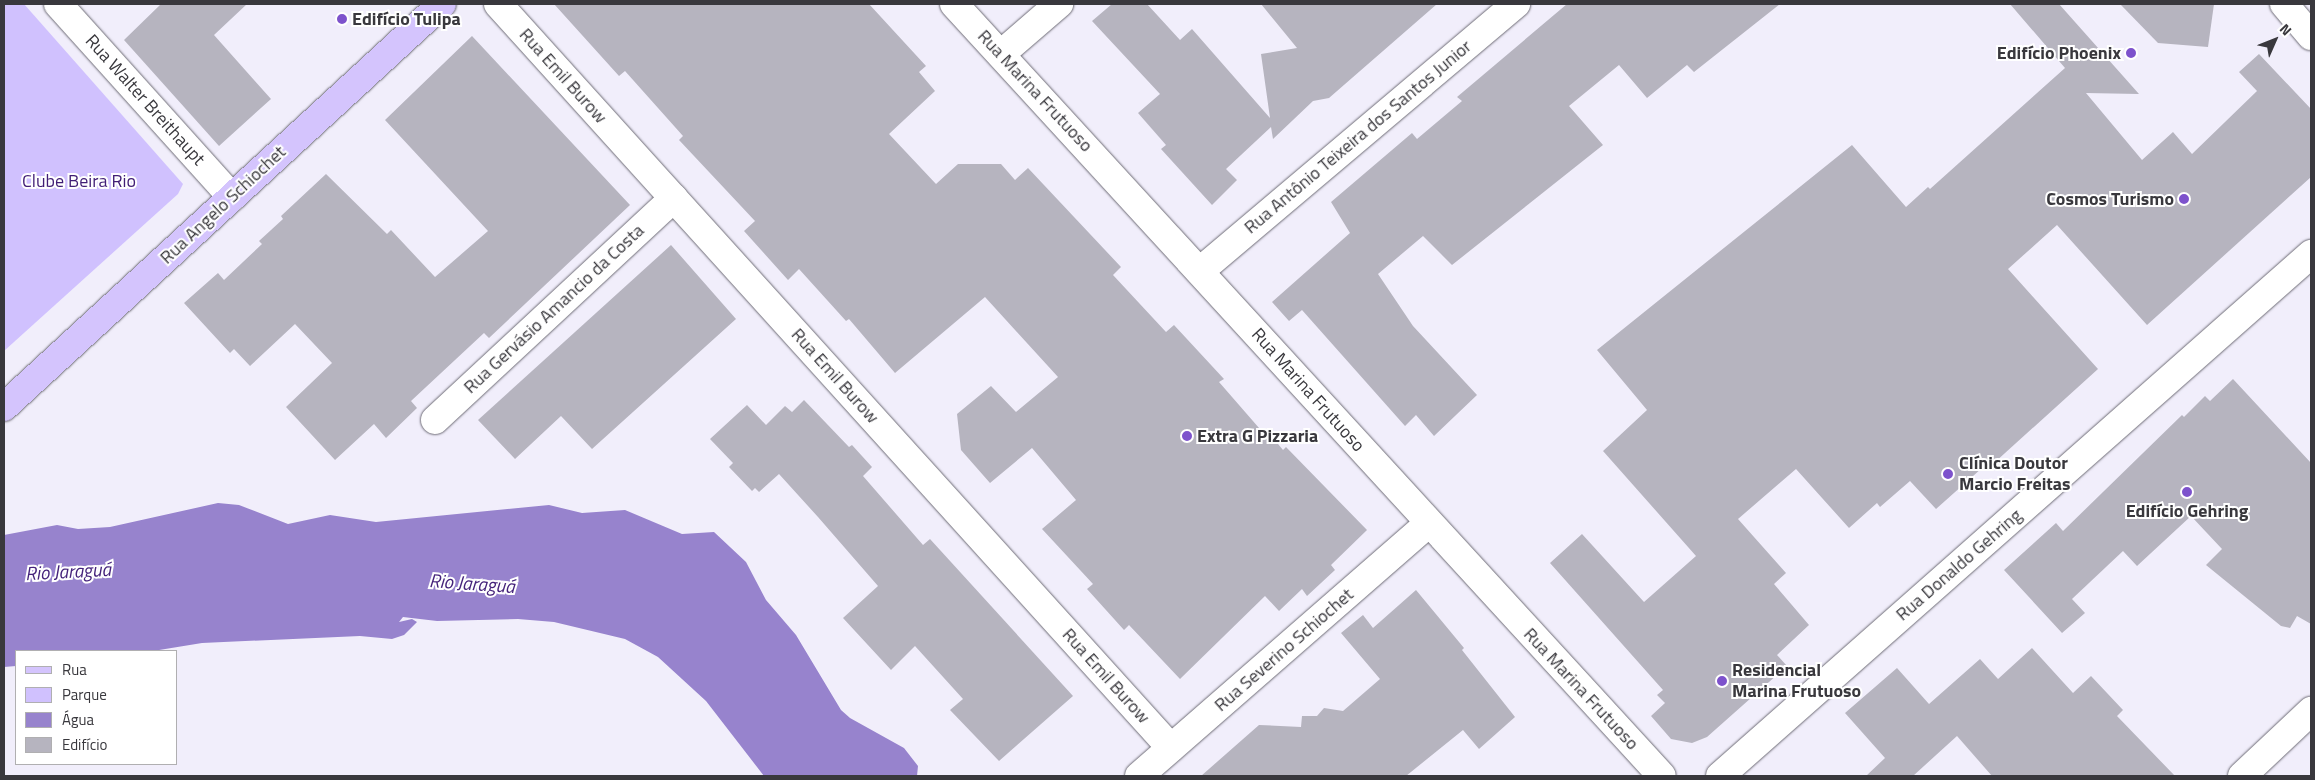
<!DOCTYPE html>
<html>
<head>
<meta charset="utf-8">
<style>
  body { margin:0 }
  #map { position:relative; width:2315px; height:780px; overflow:hidden; background:#f1eefb; font-family:"Titillium Web",sans-serif }
  div>[style] { position:absolute }
  .green>* { inset:0; background:#d0c1fe }
  .water>* { inset:0; background:#9783cd }
  .building>* { inset:0; background:#b6b4bf }
  .roads { filter:drop-shadow(0 0 1px #6e6c76) drop-shadow(0 0 1px #6e6c76) }
  .minor>* { height:28px; margin:-14px; padding:0 14px; transform-origin:14px; border-radius:14px; background:#fff }
  .major>* { height:28px; margin:-14px; padding:0 14px; transform-origin:14px; border-radius:14px; background:#d4c4fd }
  .dots>* { width:14px; height:14px; translate:-50% -50%; box-sizing:border-box; border:2px solid #fff; border-radius:50% }
  span { translate:-50% -50%; white-space:nowrap; text-align:center; line-height:1.15; -webkit-text-stroke:4px #fff; paint-order:stroke }
  .poi-label { font-size:18px; color:#39383d; font-weight:700 }
  .left { translate:0 -50%; text-align:left }
  .right { translate:-100% -50%; text-align:right }
  .street-label { font-size:18px; color:#39383d }
  .park-label { font-size:18px; color:#401d75 }
  .water-label { font-size:19px; color:#45237b; font-style:italic }
  .frame { position:absolute; inset:0; border:5px solid #39383d; pointer-events:none }
  .legend { position:absolute; left:15px; top:650px; width:162px; height:115px; box-sizing:border-box; background:#fff; border:1px solid #b0afb1; margin:0; padding:6px 9px; list-style:none; font-size:15px; color:#39383d }
  .legend li { display:flex; align-items:center; gap:10px; height:25px }
  .legend b { width:25px; border:1px solid #b0afb1 }
  .north { position:absolute; left:2250px; top:15px; width:50px; height:50px; -webkit-text-stroke:4px #fff; paint-order:stroke; rotate:46deg; font-size:14px; font-weight:700; line-height:20px; text-align:center; color:#39383d }
  .north::after { content:''; display:block; margin:auto; width:18px; height:22px; background:#39383d; clip-path:polygon(50% 0,100% 100%,50% 72%,0 100%) }
</style>
</head>
<body>
<div id="map">
  <div class="green">
    <div style="clip-path:polygon(4px 4px,24px 4px,183px 184px,178px 194px,4px 351px)"></div>
  </div>
  <div class="water">
    <div style="clip-path:polygon(218px 503px,239px 505px,288px 524px,330px 515px,376px 522px,549px 505px,582px 513px,625px 510px,682px 534px,714px 532px,746px 562px,766px 600px,796px 635px,841px 710px,850px 718px,904px 748px,918px 766px,917px 776px,764px 776px,706px 701px,658px 657px,625px 639px,554px 622px,518px 619px,437px 621px,403px 617px,399px 622px,412px 619px,417px 622px,404px 635px,392px 639px,360px 636px,202px 643px,153px 651px,16px 651px,16px 666px,4px 667px,4px 535px,57px 525px,78px 529px,110px 527px)"></div>
  </div>
  <div class="building">
    <div style="clip-path:polygon(161px 4px,247px 4px,214px 35px,271px 99px,219px 146px,124px 40px)"></div>
    <div style="clip-path:polygon(554px 4px,869px 4px,926px 66px,919px 72px,935px 91px,889px 134px,936px 184px,958px 164px,1001px 164px,1015px 180px,1028px 168px,1121px 267px,1113px 275px,1166px 332px,1174px 325px,1224px 379px,1219px 382px,1266px 436px,1269px 433px,1283px 450px,1286px 447px,1367px 530px,1331px 565px,1335px 570px,1307px 596px,1302px 589px,1279px 611px,1265px 596px,1180px 679px,1129px 625px,1124px 630px,1087px 589px,1093px 584px,1042px 529px,1076px 500px,1032px 448px,990px 483px,961px 450px,957px 414px,991px 386px,1016px 412px,1058px 377px,985px 297px,895px 373px,849px 319px,846px 321px,799px 269px,788px 280px,744px 231px,755px 221px,679px 140px,683px 136px,625px 71px,619px 76px)"></div>
    <div style="clip-path:polygon(1112px 4px,1147px 4px,1180px 40px,1192px 29px,1270px 118px,1261px 54px,1297px 48px,1261px 4px,1437px 4px,1329px 98px,1313px 101px,1273px 139px,1271px 127px,1226px 169px,1237px 180px,1212px 205px,1161px 149px,1166px 145px,1138px 113px,1160px 94px,1092px 21px)"></div>
    <div style="clip-path:polygon(1567px 4px,1780px 4px,1694px 72px,1687px 65px,1647px 98px,1619px 65px,1569px 106px,1603px 145px,1452px 265px,1423px 236px,1378px 274px,1413px 326px,1477px 395px,1434px 436px,1416px 415px,1405px 426px,1302px 310px,1289px 321px,1272px 302px,1350px 233px,1331px 202px,1412px 133px,1417px 139px,1462px 101px,1457px 97px)"></div>
    <div style="clip-path:polygon(2010px 4px,2059px 4px,2139px 94px,2086px 93px,2142px 160px,2173px 132px,2192px 154px,2257px 91px,2239px 72px,2259px 54px,2311px 109px,2311px 177px,2147px 325px,2057px 225px,2008px 269px,2098px 369px,1994px 463px,1991px 460px,1936px 509px,1910px 481px,1880px 507px,1877px 503px,1849px 528px,1796px 469px,1738px 519px,1786px 573px,1774px 584px,1809px 625px,1777px 655px,1787px 666px,1707px 737px,1692px 743px,1671px 739px,1651px 716px,1665px 703px,1657px 695px,1663px 690px,1550px 563px,1582px 534px,1644px 602px,1696px 556px,1603px 451px,1647px 410px,1597px 350px,1852px 145px,1906px 207px,1928px 187px,1930px 189px,2065px 68px)"></div>
    <div style="clip-path:polygon(2120px 4px,2214px 4px,2208px 47px,2158px 43px)"></div>
    <div style="clip-path:polygon(472px 36px,630px 205px,489px 338px,484px 333px,411px 401px,417px 408px,386px 438px,374px 424px,335px 460px,286px 407px,332px 363px,295px 324px,250px 366px,234px 349px,230px 353px,184px 303px,218px 273px,224px 280px,262px 244px,259px 241px,283px 219px,281px 216px,326px 174px,387px 234px,391px 230px,435px 277px,488px 231px,385px 120px)"></div>
    <div style="clip-path:polygon(671px 245px,736px 319px,592px 449px,561px 416px,515px 459px,478px 420px)"></div>
    <div style="clip-path:polygon(2233px 379px,2311px 463px,2311px 624px,2297px 616px,2290px 628px,2281px 626px,2206px 565px,2222px 549px,2191px 516px,2137px 566px,2123px 551px,2072px 599px,2085px 613px,2062px 633px,2004px 570px,2056px 523px,2063px 531px,2182px 415px,2184px 417px,2205px 396px,2210px 401px)"></div>
    <div style="clip-path:polygon(804px 400px,849px 447px,852px 445px,872px 467px,863px 476px,923px 545px,930px 539px,1073px 696px,999px 761px,950px 710px,963px 699px,915px 646px,891px 670px,843px 618px,878px 586px,818px 517px,779px 474px,759px 492px,755px 488px,752px 491px,729px 467px,733px 463px,710px 439px,747px 405px,766px 425px,785px 406px,792px 412px)"></div>
    <div style="clip-path:polygon(1416px 590px,1464px 648px,1462px 650px,1515px 717px,1479px 749px,1463px 730px,1406px 776px,1201px 776px,1259px 725px,1301px 727px,1302px 716px,1317px 716px,1324px 708px,1343px 711px,1380px 679px,1341px 633px,1363px 615px,1373px 628px)"></div>
    <div style="clip-path:polygon(2032px 648px,2073px 693px,2091px 676px,2123px 710px,2117px 716px,2175px 776px,1992px 776px,1957px 736px,1913px 776px,1866px 776px,1885px 758px,1845px 713px,1897px 668px,1929px 704px,1980px 659px,1998px 679px)"></div>
  </div>
  <div class="roads">
    <div class="minor">
      <div style="left:58px;top:4px;width:260px;rotate:48deg"></div>
      <div style="left:498px;top:4px;width:1003px;rotate:47.87deg"></div>
      <div style="left:954px;top:4px;width:1047px;rotate:47.48deg"></div>
      <div style="left:2284px;top:4px;width:42px;rotate:49.8deg"></div>
      <div style="left:1001px;top:54px;width:77px;rotate:-40.8deg"></div>
      <div style="left:1200px;top:271px;width:414px;rotate:-40.2deg"></div>
      <div style="left:435px;top:420px;width:326px;rotate:-42.9deg"></div>
      <div style="left:1139px;top:776px;width:383px;rotate:-41.1deg"></div>
      <div style="left:1720px;top:776px;width:789px;rotate:-41.45deg"></div>
      <div style="left:2242px;top:776px;width:95px;rotate:-43.3deg"></div>
    </div>
    <div class="major">
      <div style="left:4px;top:407px;width:595px;rotate:-42.62deg"></div>
    </div>
  </div>
  <div class="dots">
    <div style="left:342px;top:19px;background:#7d52cc"></div>
    <div style="left:2131px;top:53px;background:#7d52cc"></div>
    <div style="left:2184px;top:199px;background:#7d52cc"></div>
    <div style="left:1187px;top:436px;background:#7d52cc"></div>
    <div style="left:1948px;top:474px;background:#7d52cc"></div>
    <div style="left:2187px;top:492px;background:#7d52cc"></div>
    <div style="left:1722px;top:681px;background:#7d52cc"></div>
  </div>
  <div class="poi-label">
    <span class="left" style="left:352px;top:19px">Edifício Tulipa</span>
    <span class="right" style="left:2121px;top:53px">Edifício Phoenix</span>
    <span class="right" style="left:2174px;top:199px">Cosmos Turismo</span>
    <span class="left" style="left:1197px;top:436px">Extra G Pizzaria</span>
    <span class="left" style="left:1959px;top:474px">Clínica Doutor<br>Marcio Freitas</span>
    <span style="left:2187px;top:511px">Edifício Gehring</span>
    <span class="left" style="left:1732px;top:681px">Residencial<br>Marina Frutuoso</span>
  </div>
  <div class="street-label">
    <span style="left:563px;top:76px;rotate:48deg">Rua Emil Burow</span>
    <span style="left:1035px;top:91px;rotate:47deg">Rua Marina Frutuoso</span>
    <span style="left:145px;top:100px;rotate:48deg">Rua Walter Breithaupt</span>
    <span style="left:1358px;top:137px;rotate:-40deg">Rua Antônio Teixeira dos Santos Junior</span>
    <span style="left:223px;top:205px;rotate:-43deg">Rua Angelo Schiochet</span>
    <span style="left:554px;top:309px;rotate:-43deg">Rua Gervásio Amancio da Costa</span>
    <span style="left:835px;top:376px;rotate:48deg">Rua Emil Burow</span>
    <span style="left:1308px;top:390px;rotate:48deg">Rua Marina Frutuoso</span>
    <span style="left:1959px;top:565px;rotate:-41deg">Rua Donaldo Gehring</span>
    <span style="left:1284px;top:650px;rotate:-41deg">Rua Severino Schiochet</span>
    <span style="left:1106px;top:676px;rotate:48deg">Rua Emil Burow</span>
    <span style="left:1581px;top:689px;rotate:47deg">Rua Marina Frutuoso</span>
  </div>
  <div class="park-label">
    <span style="left:79px;top:181px">Clube Beira Rio</span>
  </div>
  <div class="water-label">
    <span style="left:68px;top:571px;rotate:-3deg">Rio Jaraguá</span>
    <span style="left:472px;top:583px;rotate:4deg">Rio Jaraguá</span>
  </div>
  <div class="frame"></div>
  <ul class="legend">
  <li><b style="height:6px;background:#d4c4fd"></b>Rua</li>
  <li><b style="height:14px;background:#d0c1fe"></b>Parque</li>
  <li><b style="height:14px;background:#9783cd"></b>Água</li>
  <li><b style="height:14px;background:#b6b4bf"></b>Edifício</li>
  </ul>
  <div class="north">N</div>
</div>
</body>
</html>
